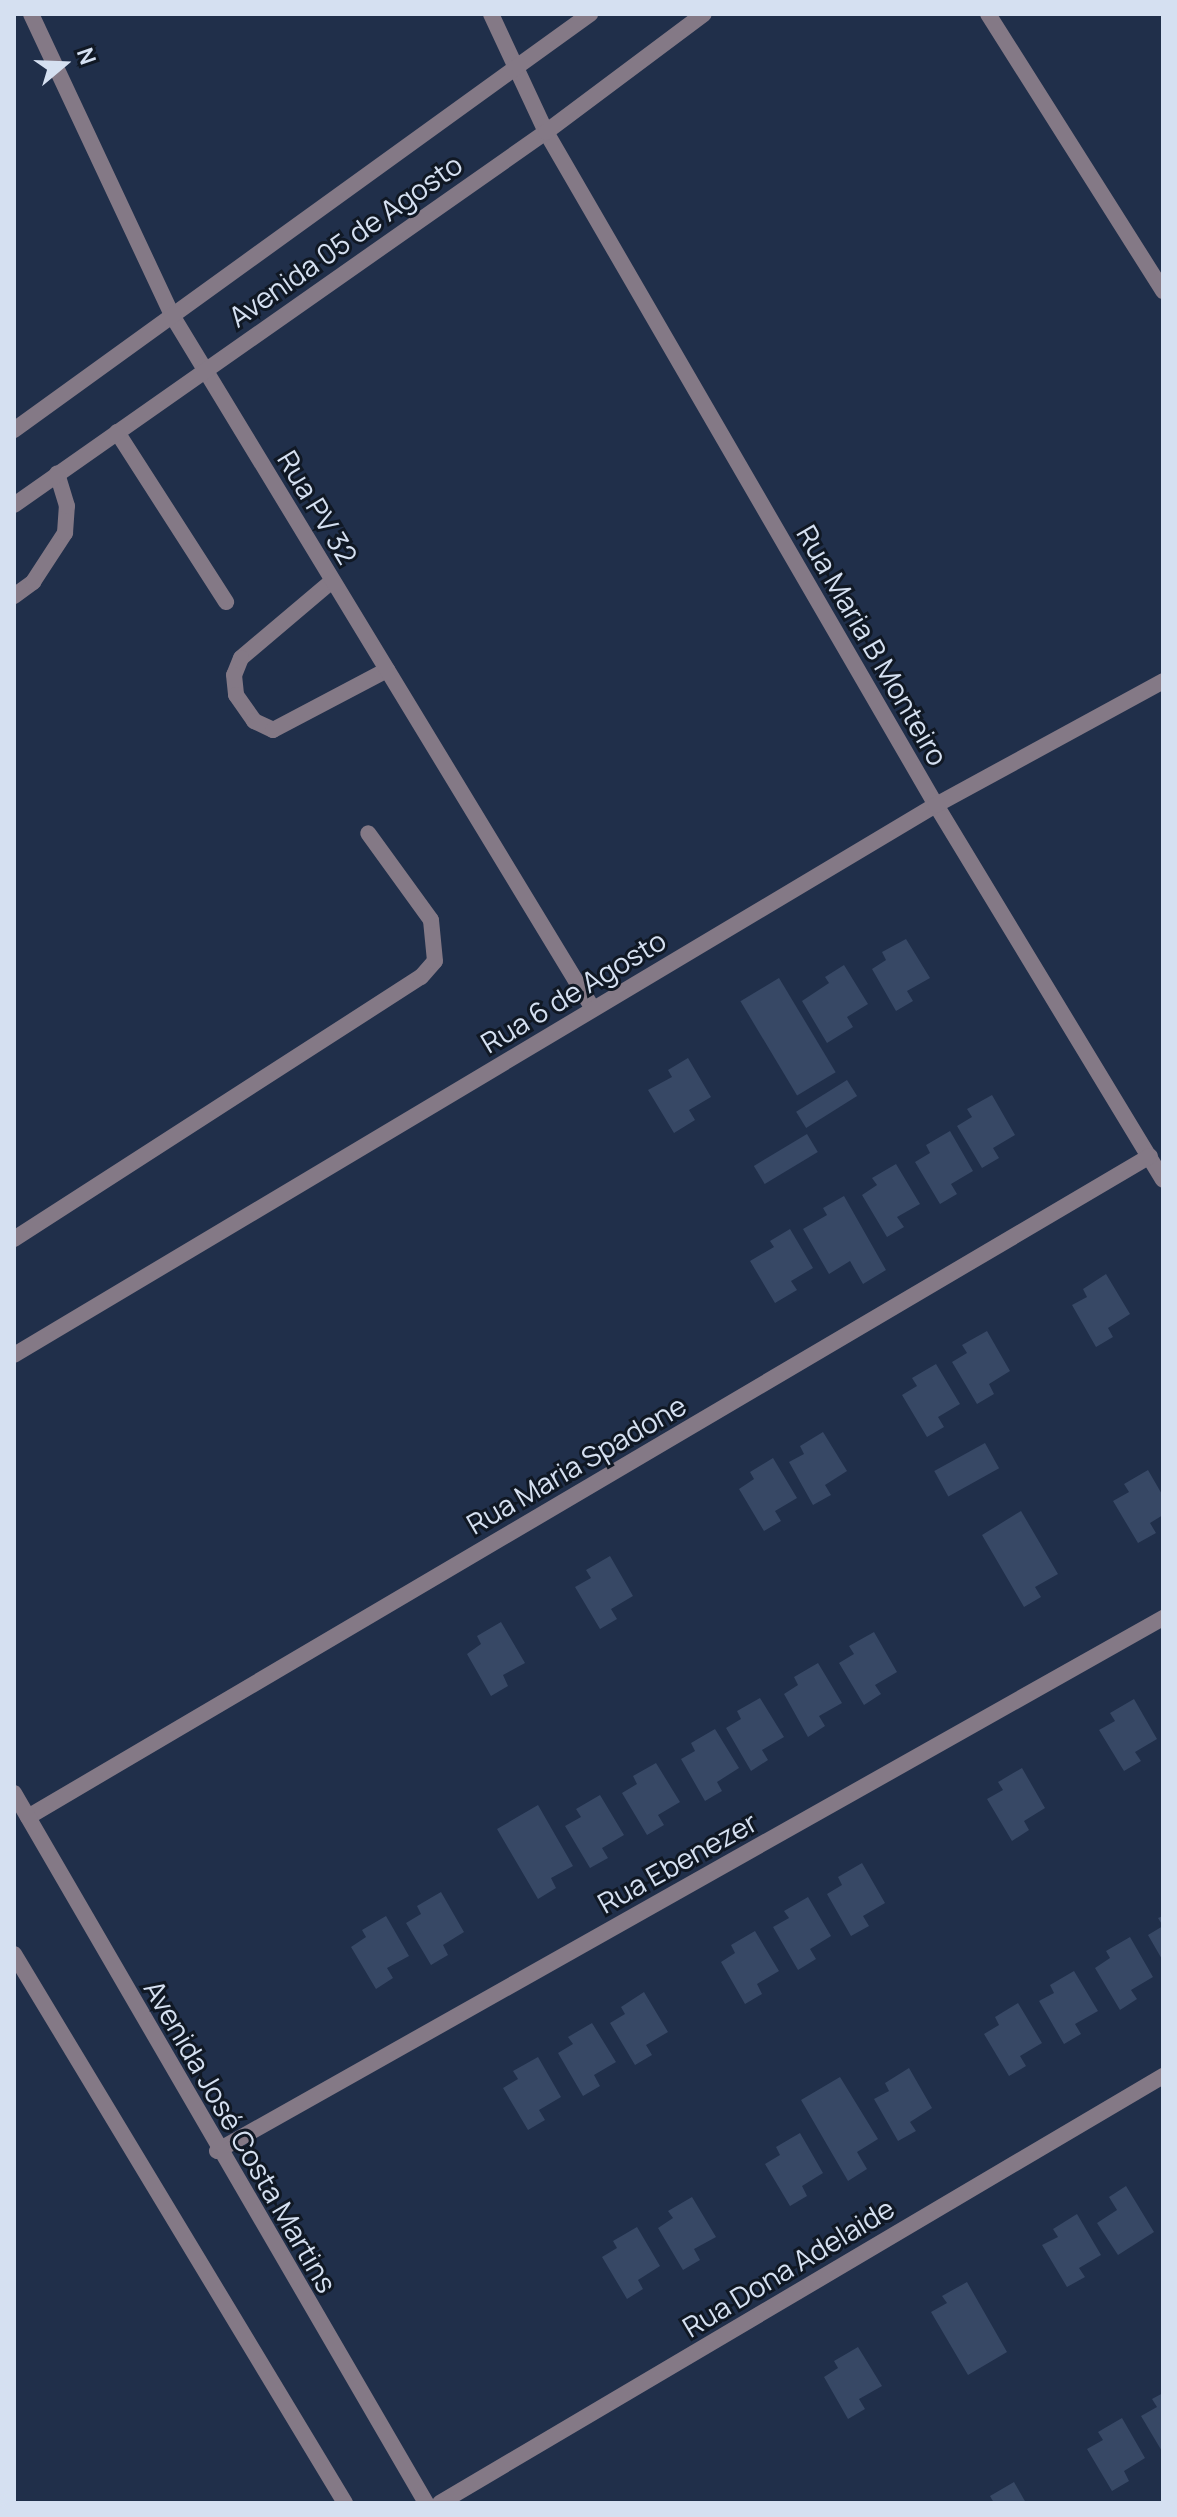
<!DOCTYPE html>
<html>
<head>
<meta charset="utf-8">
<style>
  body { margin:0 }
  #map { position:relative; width:1177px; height:2517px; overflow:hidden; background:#202f4a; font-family:Manrope,sans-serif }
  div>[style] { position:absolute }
  .building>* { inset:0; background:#374865; transform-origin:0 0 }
  .service>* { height:16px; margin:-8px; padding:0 8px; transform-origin:8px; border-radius:8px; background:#847986 }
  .minor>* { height:16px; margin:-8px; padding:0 8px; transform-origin:8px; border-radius:8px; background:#847986 }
  .tertiary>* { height:16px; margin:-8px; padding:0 8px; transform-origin:8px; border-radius:8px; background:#847986 }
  span { translate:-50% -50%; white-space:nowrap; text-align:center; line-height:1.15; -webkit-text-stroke:6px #101824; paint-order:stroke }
  .street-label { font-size:28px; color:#d5e0f1 }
  .frame { position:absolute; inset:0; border:16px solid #d5e0f1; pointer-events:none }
  .north { position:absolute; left:24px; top:24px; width:80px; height:80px; -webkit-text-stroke:6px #101824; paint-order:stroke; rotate:71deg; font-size:22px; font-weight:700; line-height:32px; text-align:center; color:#d5e0f1 }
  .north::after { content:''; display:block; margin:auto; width:28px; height:36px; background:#d5e0f1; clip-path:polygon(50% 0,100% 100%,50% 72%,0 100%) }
</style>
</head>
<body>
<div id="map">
  <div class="building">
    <div style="clip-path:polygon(906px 939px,930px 978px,907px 991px,913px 1001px,896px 1011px,872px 969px,886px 960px,882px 952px)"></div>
    <div style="clip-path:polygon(844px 965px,868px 1004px,847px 1017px,853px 1027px,827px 1043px,802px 1001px,829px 983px,825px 977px)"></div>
    <div style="left:779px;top:978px;width:110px;height:45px;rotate:59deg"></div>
    <div style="clip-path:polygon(688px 1058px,711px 1097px,689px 1110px,695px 1120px,674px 1133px,648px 1090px,672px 1077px,668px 1070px)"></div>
    <div style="left:847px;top:1080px;width:19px;height:60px;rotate:58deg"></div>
    <div style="clip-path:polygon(992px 1095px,1015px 1135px,993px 1148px,999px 1158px,982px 1168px,957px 1126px,972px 1117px,967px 1109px)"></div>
    <div style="clip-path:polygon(950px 1131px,973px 1171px,951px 1184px,957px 1194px,940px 1204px,915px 1162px,930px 1153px,926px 1145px)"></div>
    <div style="left:807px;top:1134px;width:21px;height:62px;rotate:59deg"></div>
    <div style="clip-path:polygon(896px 1164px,920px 1204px,897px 1217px,904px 1227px,887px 1237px,862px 1195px,877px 1185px,872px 1178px)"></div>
    <div style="clip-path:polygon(844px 1196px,886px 1270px,863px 1284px,850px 1261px,829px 1274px,803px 1229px,827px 1215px,823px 1208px)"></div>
    <div style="clip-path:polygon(790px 1229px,813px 1268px,791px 1281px,797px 1290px,775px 1303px,750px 1261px,774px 1247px,770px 1241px)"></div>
    <div style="clip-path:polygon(1106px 1274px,1130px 1314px,1108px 1328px,1113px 1337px,1096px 1347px,1072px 1305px,1087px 1297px,1083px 1289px)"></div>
    <div style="clip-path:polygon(987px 1331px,1010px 1371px,989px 1384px,994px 1394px,977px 1404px,952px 1362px,967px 1353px,962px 1345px)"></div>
    <div style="clip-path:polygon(936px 1364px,960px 1404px,938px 1417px,944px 1427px,927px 1437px,902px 1395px,917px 1386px,912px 1378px)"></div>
    <div style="clip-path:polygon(823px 1432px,847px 1471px,825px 1485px,831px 1495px,813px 1505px,789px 1462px,804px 1454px,800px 1446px)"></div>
    <div style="left:985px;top:1443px;width:29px;height:58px;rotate:61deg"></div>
    <div style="clip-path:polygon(773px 1458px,797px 1498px,775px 1511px,781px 1521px,764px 1531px,739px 1489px,754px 1479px,750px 1472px)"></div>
    <div style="clip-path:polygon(1148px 1470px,1163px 1496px,1163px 1515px,1150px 1523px,1156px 1533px,1138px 1543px,1113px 1501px,1129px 1492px,1124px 1484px)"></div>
    <div style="clip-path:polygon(1021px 1511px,1058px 1574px,1035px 1587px,1041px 1597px,1024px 1607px,982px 1535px)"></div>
    <div style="clip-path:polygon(610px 1556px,633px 1596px,611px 1609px,617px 1619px,600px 1629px,575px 1587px,591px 1578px,586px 1570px)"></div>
    <div style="clip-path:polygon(501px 1622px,525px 1663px,503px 1675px,508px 1686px,491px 1696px,467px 1654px,481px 1644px,477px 1636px)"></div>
    <div style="clip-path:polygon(874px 1632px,897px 1672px,875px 1685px,881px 1694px,864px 1705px,839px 1663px,854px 1654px,849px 1646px)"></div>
    <div style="clip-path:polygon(818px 1663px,842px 1703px,819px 1716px,825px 1726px,808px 1737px,784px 1694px,798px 1685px,794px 1677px)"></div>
    <div style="clip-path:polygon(760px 1698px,784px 1737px,762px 1750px,768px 1760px,751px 1771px,726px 1728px,741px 1719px,737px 1711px)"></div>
    <div style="clip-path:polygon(1134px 1699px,1157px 1739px,1135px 1752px,1141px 1761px,1124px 1771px,1099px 1730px,1115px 1721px,1110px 1713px)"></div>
    <div style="clip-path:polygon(715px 1729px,739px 1768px,717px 1782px,722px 1791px,705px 1801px,681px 1759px,695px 1751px,691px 1743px)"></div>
    <div style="clip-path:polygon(656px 1763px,680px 1802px,658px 1815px,664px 1825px,647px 1835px,622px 1793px,637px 1784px,633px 1776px)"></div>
    <div style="clip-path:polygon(1022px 1768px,1045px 1808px,1024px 1821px,1029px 1830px,1012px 1841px,987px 1799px,1003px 1790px,998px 1782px)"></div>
    <div style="clip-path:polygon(600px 1795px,624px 1835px,602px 1848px,608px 1858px,590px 1868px,565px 1826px,581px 1817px,576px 1809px)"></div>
    <div style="clip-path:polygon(538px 1805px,573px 1866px,551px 1878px,556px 1888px,538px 1899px,497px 1829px)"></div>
    <div style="clip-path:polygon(862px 1863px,885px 1903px,863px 1916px,869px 1926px,851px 1936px,827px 1894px,842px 1885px,838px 1877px)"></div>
    <div style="clip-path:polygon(441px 1892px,464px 1932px,443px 1945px,448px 1955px,431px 1965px,406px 1923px,421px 1914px,417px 1906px)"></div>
    <div style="clip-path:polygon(808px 1897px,831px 1936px,810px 1949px,816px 1959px,798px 1970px,773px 1927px,789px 1918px,784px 1911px)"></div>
    <div style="clip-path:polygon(386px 1916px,409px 1956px,387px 1968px,393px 1978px,376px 1989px,351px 1947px,366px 1937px,362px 1930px)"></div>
    <div style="clip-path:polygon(1163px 1916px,1163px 1961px,1148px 1935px,1163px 1926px,1158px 1918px)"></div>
    <div style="clip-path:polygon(755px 1931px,779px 1971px,757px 1984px,762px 1994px,745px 2004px,721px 1962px,735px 1953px,731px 1945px)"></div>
    <div style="clip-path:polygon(1130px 1937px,1153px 1977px,1131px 1990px,1137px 1999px,1120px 2010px,1095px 1968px,1110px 1958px,1106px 1951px)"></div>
    <div style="clip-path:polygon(1074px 1971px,1098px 2011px,1075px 2024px,1081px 2034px,1064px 2044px,1039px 2001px,1054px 1993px,1050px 1985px)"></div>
    <div style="clip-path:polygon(644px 1992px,668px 2032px,646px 2045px,652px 2055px,635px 2065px,610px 2023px,625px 2014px,621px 2007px)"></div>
    <div style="clip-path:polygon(1018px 2003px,1042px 2043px,1020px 2056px,1026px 2066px,1009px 2076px,984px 2034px,999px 2025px,995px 2017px)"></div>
    <div style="clip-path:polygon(592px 2023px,616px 2062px,594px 2075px,600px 2086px,583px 2096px,558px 2053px,573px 2044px,568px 2037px)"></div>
    <div style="clip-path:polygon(538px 2057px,561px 2097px,539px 2110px,545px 2120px,528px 2130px,503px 2088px,518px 2079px,513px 2071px)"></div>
    <div style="clip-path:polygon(909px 2068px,932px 2108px,910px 2122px,916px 2131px,898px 2141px,874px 2099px,889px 2091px,885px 2083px)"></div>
    <div style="clip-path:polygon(840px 2077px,878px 2139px,857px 2152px,867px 2169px,848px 2181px,801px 2100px)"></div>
    <div style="clip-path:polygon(800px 2133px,823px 2173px,802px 2186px,807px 2196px,790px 2206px,765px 2164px,780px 2155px,776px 2147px)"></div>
    <div style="clip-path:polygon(1126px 2186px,1154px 2232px,1118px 2255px,1097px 2223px,1117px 2210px,1109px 2197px)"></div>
    <div style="clip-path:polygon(692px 2197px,716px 2237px,694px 2249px,700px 2260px,683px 2270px,658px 2228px,673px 2218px,668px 2211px)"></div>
    <div style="clip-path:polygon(1077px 2214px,1101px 2255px,1079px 2268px,1085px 2277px,1067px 2287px,1042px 2245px,1058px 2237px,1053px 2229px)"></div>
    <div style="clip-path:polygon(637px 2227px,660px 2266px,638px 2280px,643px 2289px,627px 2299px,602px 2257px,617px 2248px,613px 2241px)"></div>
    <div style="clip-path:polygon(967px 2282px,1007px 2352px,968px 2375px,931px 2312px,947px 2303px,942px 2296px)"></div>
    <div style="clip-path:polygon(858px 2347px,882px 2386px,859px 2399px,865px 2409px,848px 2419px,824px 2377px,838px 2368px,834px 2361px)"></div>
    <div style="clip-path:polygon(1163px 2393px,1163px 2453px,1141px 2416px,1157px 2407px,1152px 2399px)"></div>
    <div style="clip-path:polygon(1122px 2418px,1145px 2458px,1124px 2471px,1129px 2481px,1112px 2491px,1087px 2449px,1103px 2440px,1098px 2432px)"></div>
    <div style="clip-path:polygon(1014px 2482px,1026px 2503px,994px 2503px,990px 2496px)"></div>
  </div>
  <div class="service">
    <div style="left:117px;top:432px;width:202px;rotate:57.3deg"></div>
    <div style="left:332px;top:581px;width:119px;rotate:139.8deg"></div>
    <div style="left:241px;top:658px;width:18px;rotate:112deg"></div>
    <div style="left:234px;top:675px;width:20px;rotate:84deg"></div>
    <div style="left:236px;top:695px;width:32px;rotate:55deg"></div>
    <div style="left:254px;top:721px;width:21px;rotate:25deg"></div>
    <div style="left:273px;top:730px;width:129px;rotate:-27.8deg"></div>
    <div style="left:14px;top:596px;width:24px;rotate:-36deg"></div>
    <div style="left:33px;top:582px;width:59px;rotate:-56.9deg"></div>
    <div style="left:65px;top:533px;width:27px;rotate:-86deg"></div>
    <div style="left:67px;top:506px;width:34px;rotate:-107deg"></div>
    <div style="left:14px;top:1239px;width:484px;rotate:-32.8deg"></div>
    <div style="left:421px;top:977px;width:21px;rotate:-49deg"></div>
    <div style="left:435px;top:961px;width:41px;rotate:-95.6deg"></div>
    <div style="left:431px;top:920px;width:107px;rotate:-125.9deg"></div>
  </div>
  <div class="minor">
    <div style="left:31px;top:14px;width:335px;rotate:64.9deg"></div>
    <div style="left:173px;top:317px;width:809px;rotate:58.74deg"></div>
    <div style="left:491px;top:14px;width:130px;rotate:65deg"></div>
    <div style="left:546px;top:132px;width:778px;rotate:59.91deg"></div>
    <div style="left:936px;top:805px;width:438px;rotate:58.8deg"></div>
    <div style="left:14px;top:1355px;width:1074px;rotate:-30.82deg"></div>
    <div style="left:936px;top:805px;width:259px;rotate:-28.6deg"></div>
    <div style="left:28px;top:1817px;width:1302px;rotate:-30.5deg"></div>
    <div style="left:217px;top:2151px;width:1086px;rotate:-29.4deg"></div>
    <div style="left:440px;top:2503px;width:840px;rotate:-30.57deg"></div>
  </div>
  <div class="tertiary">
    <div style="left:988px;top:14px;width:328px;rotate:57.7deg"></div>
    <div style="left:14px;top:430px;width:711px;rotate:-35.84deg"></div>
    <div style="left:14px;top:505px;width:650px;rotate:-35.04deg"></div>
    <div style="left:546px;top:132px;width:197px;rotate:-36.8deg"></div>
    <div style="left:14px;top:1793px;width:821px;rotate:59.87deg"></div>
    <div style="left:14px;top:1954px;width:641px;rotate:58.91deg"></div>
  </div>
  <div class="street-label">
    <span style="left:345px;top:240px;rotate:-35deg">Avenida 05 de Agosto</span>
    <span style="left:318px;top:507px;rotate:59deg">Rua PV 32</span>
    <span style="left:873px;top:645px;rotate:60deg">Rua Maria B Monteiro</span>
    <span style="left:573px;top:991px;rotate:-31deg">Rua 6 de Agosto</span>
    <span style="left:576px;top:1464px;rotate:-30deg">Rua Maria Spadone</span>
    <span style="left:677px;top:1862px;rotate:-29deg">Rua Ebenezer</span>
    <span style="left:241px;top:2136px;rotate:60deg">Avenida José Costa Martins</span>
    <span style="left:788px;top:2267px;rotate:-31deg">Rua Dona Adelaide</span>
  </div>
  <div class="frame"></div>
  <div class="north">N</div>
</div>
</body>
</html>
